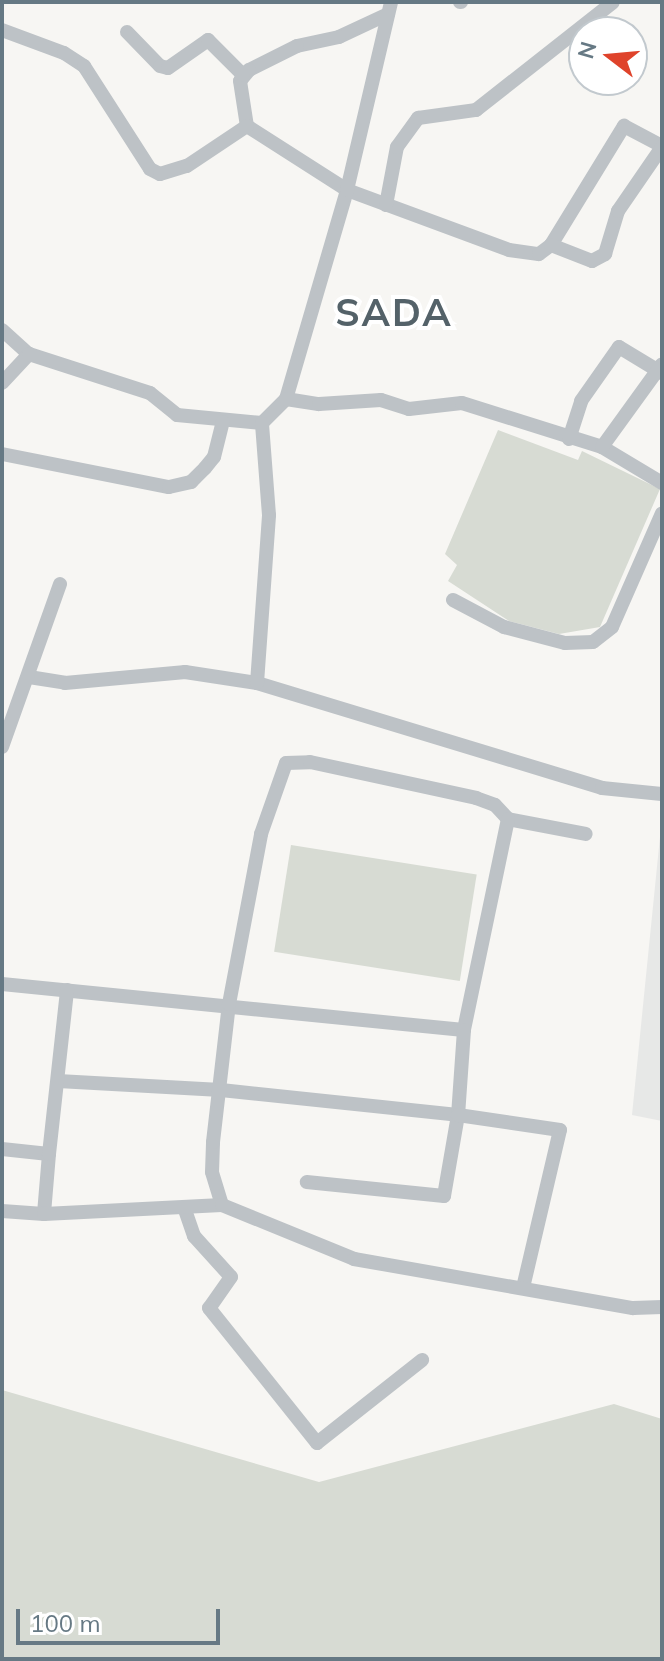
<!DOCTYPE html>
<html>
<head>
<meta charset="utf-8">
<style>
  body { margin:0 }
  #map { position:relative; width:664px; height:1661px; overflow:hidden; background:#f7f6f3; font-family:Mulish,sans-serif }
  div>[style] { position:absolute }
  .built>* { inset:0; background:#e7e8e7 }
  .green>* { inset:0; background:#d7dbd3; transform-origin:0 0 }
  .minor>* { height:14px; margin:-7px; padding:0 7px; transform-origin:7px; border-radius:7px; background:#bdc2c6 }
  span { translate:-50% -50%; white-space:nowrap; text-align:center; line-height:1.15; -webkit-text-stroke:8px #fff; paint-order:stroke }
  .district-label { font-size:38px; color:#546269; font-weight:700; letter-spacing:2px }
  .frame { position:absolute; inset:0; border:4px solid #667984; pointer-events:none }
  .north { position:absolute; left:568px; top:16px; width:80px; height:80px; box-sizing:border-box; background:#fff; border:2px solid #c2c9ce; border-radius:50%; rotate:286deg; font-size:22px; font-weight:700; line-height:32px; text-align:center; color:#667984 }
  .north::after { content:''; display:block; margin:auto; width:28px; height:36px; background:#df432b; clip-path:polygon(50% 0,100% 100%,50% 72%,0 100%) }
  .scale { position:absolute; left:16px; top:1609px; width:204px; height:36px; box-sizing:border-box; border:4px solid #667984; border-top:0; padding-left:10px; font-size:24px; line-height:28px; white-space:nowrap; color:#667984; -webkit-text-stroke:6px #fff; paint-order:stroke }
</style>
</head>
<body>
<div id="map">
  <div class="built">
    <div style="clip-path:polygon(662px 817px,662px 1121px,632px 1115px)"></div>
  </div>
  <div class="green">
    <div style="clip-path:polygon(498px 430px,578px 460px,582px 451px,660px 489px,600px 627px,559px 634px,509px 621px,448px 581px,457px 565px,445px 554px)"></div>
    <div style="left:291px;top:845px;width:188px;height:108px;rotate:9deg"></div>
    <div style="clip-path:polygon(2px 1390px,319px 1482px,614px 1404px,662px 1419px,662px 1659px,2px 1659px)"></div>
  </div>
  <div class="minor">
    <div style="left:460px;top:2px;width:1px"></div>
    <div style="left:388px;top:14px;width:54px;rotate:154.9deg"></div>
    <div style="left:339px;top:37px;width:43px;rotate:167.9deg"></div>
    <div style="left:297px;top:46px;width:54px;rotate:153.4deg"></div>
    <div style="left:249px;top:70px;width:14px;rotate:129deg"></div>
    <div style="left:240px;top:81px;width:46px;rotate:81.2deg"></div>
    <div style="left:247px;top:126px;width:119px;rotate:32.6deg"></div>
    <div style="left:347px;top:190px;width:173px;rotate:20.3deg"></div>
    <div style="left:509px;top:250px;width:30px;rotate:8deg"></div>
    <div style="left:539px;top:254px;width:15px;rotate:-37deg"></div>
    <div style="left:551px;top:245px;width:140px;rotate:-58.5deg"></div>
    <div style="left:624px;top:126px;width:43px;rotate:27.8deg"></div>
    <div style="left:2px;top:30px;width:66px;rotate:20.4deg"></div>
    <div style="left:64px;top:53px;width:24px;rotate:33deg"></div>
    <div style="left:84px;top:66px;width:122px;rotate:57.3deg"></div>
    <div style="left:150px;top:169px;width:11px;rotate:27deg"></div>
    <div style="left:160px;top:174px;width:28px;rotate:-17deg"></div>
    <div style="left:187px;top:166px;width:72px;rotate:-33.7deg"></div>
    <div style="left:127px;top:32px;width:47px;rotate:45.9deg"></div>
    <div style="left:160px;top:66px;width:8px;rotate:14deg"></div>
    <div style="left:168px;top:68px;width:49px;rotate:-35deg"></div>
    <div style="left:208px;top:40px;width:49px;rotate:45deg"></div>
    <div style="left:386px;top:205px;width:59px;rotate:-79.3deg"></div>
    <div style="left:397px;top:147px;width:36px;rotate:-54deg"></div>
    <div style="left:418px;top:118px;width:59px;rotate:-7.9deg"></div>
    <div style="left:476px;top:110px;width:174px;rotate:-38.2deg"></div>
    <div style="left:551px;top:245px;width:44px;rotate:21.3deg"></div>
    <div style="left:592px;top:261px;width:15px;rotate:-28deg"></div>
    <div style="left:605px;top:254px;width:45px;rotate:-73.2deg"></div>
    <div style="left:618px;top:211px;width:78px;rotate:-55.5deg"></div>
    <div style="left:2px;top:330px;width:36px;rotate:42deg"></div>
    <div style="left:2px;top:383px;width:40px;rotate:-47deg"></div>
    <div style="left:29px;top:354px;width:127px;rotate:17.9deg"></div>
    <div style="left:150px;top:393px;width:35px;rotate:39deg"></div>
    <div style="left:177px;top:415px;width:85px;rotate:5.4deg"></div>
    <div style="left:262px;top:423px;width:34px;rotate:-45deg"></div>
    <div style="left:286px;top:399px;width:218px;rotate:-73.7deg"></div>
    <div style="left:347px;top:190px;width:193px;rotate:-76.8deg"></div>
    <div style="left:286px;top:399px;width:33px;rotate:9deg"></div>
    <div style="left:319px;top:404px;width:62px;rotate:-3.7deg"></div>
    <div style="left:381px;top:400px;width:29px;rotate:18deg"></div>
    <div style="left:409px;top:409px;width:53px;rotate:-6.5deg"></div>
    <div style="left:462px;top:403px;width:147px;rotate:17.4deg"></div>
    <div style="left:602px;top:447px;width:70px;rotate:31deg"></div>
    <div style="left:569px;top:439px;width:40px;rotate:-72deg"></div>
    <div style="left:581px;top:401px;width:66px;rotate:-54.9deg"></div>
    <div style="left:619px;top:347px;width:50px;rotate:31.2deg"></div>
    <div style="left:602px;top:447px;width:102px;rotate:-54.1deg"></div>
    <div style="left:2px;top:454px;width:170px;rotate:11.2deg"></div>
    <div style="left:169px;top:487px;width:23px;rotate:-13deg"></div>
    <div style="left:191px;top:482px;width:20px;rotate:-45deg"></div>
    <div style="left:205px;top:468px;width:14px;rotate:-51deg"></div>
    <div style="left:214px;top:457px;width:36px;rotate:-76deg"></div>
    <div style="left:453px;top:600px;width:58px;rotate:27.9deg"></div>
    <div style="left:504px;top:627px;width:63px;rotate:14.7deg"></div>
    <div style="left:565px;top:643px;width:28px;rotate:-2deg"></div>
    <div style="left:593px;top:642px;width:24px;rotate:-38deg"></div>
    <div style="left:612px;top:627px;width:124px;rotate:-66.3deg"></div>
    <div style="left:29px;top:677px;width:36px;rotate:9deg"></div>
    <div style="left:65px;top:683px;width:121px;rotate:-5.2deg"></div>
    <div style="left:185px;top:672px;width:73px;rotate:8.7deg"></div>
    <div style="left:257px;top:683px;width:361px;rotate:16.9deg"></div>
    <div style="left:602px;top:788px;width:60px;rotate:5.7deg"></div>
    <div style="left:257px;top:683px;width:168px;rotate:-85.9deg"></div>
    <div style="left:269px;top:515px;width:92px;rotate:-94.4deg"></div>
    <div style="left:2px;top:747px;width:173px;rotate:-70.4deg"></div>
    <div style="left:508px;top:819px;width:79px;rotate:10.9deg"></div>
    <div style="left:2px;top:984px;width:464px;rotate:5.7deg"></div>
    <div style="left:58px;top:1081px;width:163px;rotate:3.2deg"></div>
    <div style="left:221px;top:1090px;width:238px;rotate:6deg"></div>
    <div style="left:458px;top:1115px;width:82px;rotate:99.8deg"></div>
    <div style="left:444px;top:1196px;width:138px;rotate:-174.2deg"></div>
    <div style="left:2px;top:1149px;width:47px;rotate:6.1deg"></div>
    <div style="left:49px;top:1154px;width:60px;rotate:94.8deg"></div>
    <div style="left:49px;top:1154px;width:165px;rotate:-83.7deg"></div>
    <div style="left:222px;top:1205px;width:34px;rotate:-107deg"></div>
    <div style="left:212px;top:1172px;width:30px;rotate:-88deg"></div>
    <div style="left:213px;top:1142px;width:139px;rotate:-83.4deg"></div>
    <div style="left:229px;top:1004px;width:173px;rotate:-79.3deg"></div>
    <div style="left:261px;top:834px;width:75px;rotate:-70.6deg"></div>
    <div style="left:286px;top:763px;width:24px;rotate:-2deg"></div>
    <div style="left:310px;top:762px;width:170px;rotate:12.2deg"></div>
    <div style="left:476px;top:798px;width:20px;rotate:20deg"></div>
    <div style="left:495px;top:805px;width:19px;rotate:47deg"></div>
    <div style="left:508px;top:819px;width:216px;rotate:101.8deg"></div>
    <div style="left:464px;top:1030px;width:85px;rotate:94deg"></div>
    <div style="left:458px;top:1115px;width:103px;rotate:8.4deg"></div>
    <div style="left:560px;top:1130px;width:162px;rotate:103.2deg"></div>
    <div style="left:184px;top:1207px;width:31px;rotate:71deg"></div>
    <div style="left:194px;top:1236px;width:55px;rotate:47.9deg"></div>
    <div style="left:231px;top:1277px;width:38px;rotate:125deg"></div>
    <div style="left:209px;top:1308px;width:173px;rotate:51.3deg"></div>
    <div style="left:317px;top:1443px;width:134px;rotate:-38.3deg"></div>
    <div style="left:2px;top:1211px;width:42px;rotate:4.1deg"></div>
    <div style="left:44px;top:1214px;width:178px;rotate:-2.9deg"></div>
    <div style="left:222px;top:1205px;width:143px;rotate:22.2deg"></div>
    <div style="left:354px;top:1259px;width:283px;rotate:10deg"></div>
    <div style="left:633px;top:1308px;width:29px;rotate:-2deg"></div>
  </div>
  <div class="district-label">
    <span style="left:394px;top:313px">SADA</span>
  </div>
  <div class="frame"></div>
  <div class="north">N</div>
  <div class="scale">100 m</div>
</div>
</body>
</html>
